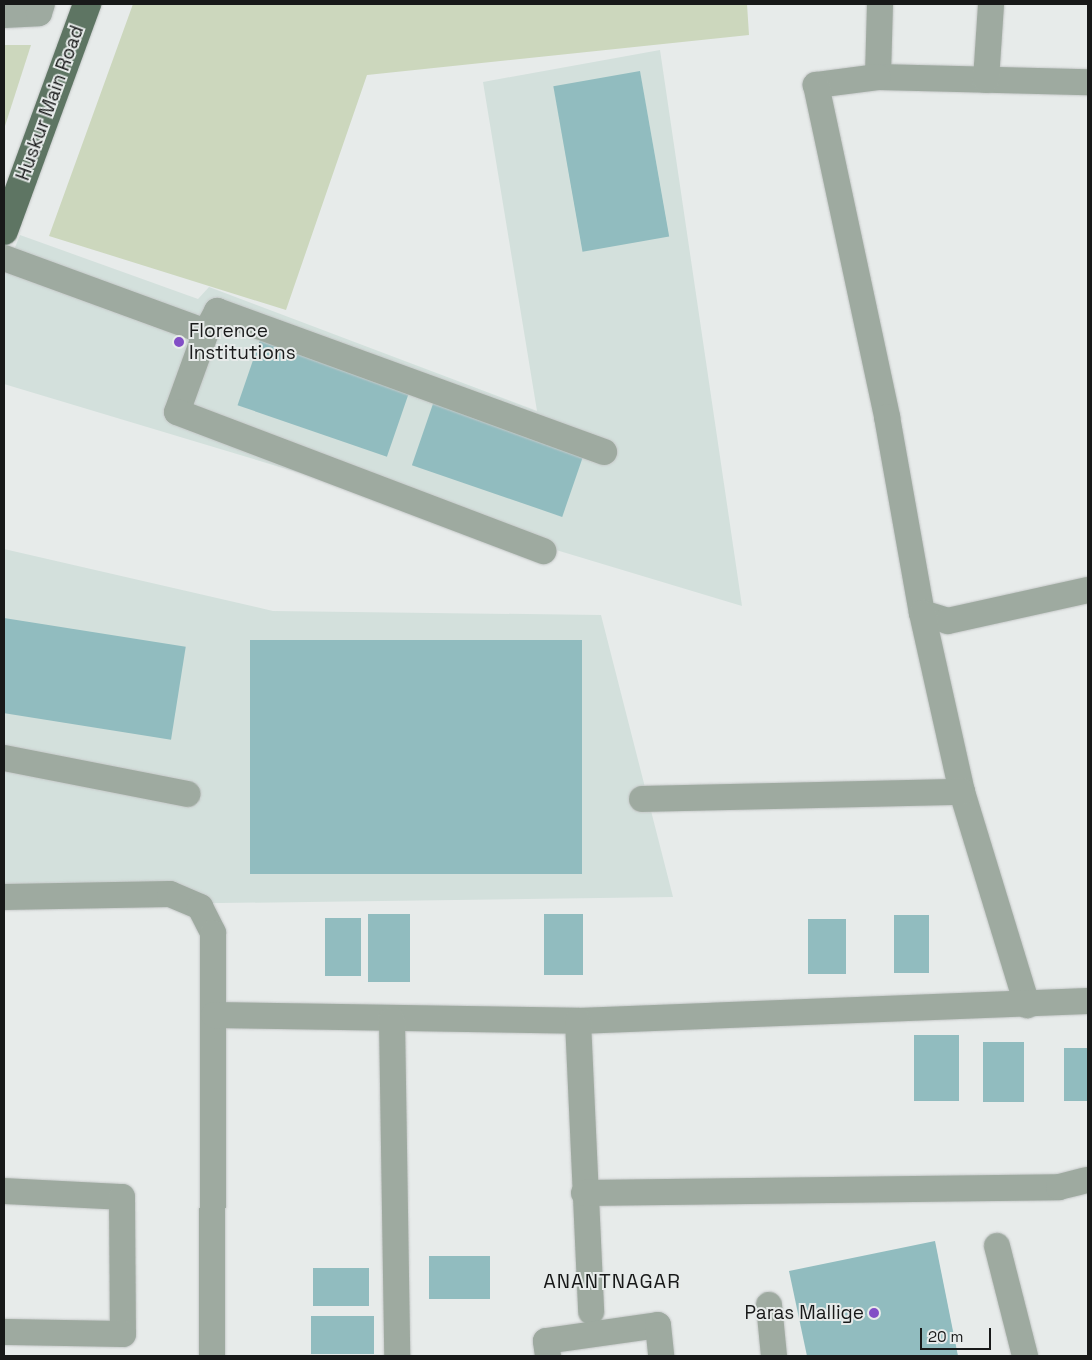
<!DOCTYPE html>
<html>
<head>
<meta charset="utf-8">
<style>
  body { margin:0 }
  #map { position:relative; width:1092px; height:1360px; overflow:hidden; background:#e7ebea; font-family:"Space Grotesk",sans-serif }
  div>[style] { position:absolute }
  .built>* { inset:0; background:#d3e0dc }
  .green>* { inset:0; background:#ccd7bd }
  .building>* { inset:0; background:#91bcbf; transform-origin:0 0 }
  .roads { filter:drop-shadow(0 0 1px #c6c9c9) drop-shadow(0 0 1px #c6c9c9) }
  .minor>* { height:26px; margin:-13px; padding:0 13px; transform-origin:13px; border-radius:13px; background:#9eaaa0 }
  .major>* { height:28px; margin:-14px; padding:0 14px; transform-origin:14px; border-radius:14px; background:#5e7563 }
  .dots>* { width:14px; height:14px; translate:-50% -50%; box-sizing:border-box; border:2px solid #e7ebea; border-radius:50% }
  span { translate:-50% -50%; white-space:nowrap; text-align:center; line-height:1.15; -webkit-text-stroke:4px #e7ebea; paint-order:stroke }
  .street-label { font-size:19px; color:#181919 }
  .poi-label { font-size:19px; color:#181919 }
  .left { translate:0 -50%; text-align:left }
  .right { translate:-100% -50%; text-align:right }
  .neighbourhood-label { font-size:20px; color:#181919; letter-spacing:1px }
  .frame { position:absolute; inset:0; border:5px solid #181919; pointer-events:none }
  .scale { position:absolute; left:920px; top:1328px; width:71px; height:22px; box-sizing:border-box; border:2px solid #181919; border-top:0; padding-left:6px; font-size:15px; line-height:18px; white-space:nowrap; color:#181919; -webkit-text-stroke:4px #e7ebea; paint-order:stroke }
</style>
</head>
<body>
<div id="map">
  <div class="built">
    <div style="clip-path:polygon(660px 50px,742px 606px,4px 384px,4px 275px,20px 235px,198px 299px,209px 287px,537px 411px,483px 82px)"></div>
    <div style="clip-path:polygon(4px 549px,273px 611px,601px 615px,673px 897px,4px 906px)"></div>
  </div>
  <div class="green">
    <div style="clip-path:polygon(133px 4px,747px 4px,749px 35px,367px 75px,286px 310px,49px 236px)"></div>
    <div style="clip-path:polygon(4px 45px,31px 45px,4px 129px)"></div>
  </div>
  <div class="building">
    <div style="left:640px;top:71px;width:168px;height:88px;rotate:80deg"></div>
    <div style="left:260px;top:340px;width:158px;height:69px;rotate:19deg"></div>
    <div style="left:435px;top:398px;width:159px;height:71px;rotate:19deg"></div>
    <div style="left:4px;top:618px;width:184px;height:94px;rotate:9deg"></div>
    <div style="left:582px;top:640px;width:234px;height:332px;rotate:90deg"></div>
    <div style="left:410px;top:914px;width:68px;height:42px;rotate:90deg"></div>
    <div style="left:544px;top:914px;width:39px;height:61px"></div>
    <div style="left:894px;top:915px;width:35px;height:58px"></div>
    <div style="left:325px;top:918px;width:36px;height:58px"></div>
    <div style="left:808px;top:919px;width:38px;height:55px"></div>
    <div style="left:959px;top:1035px;width:66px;height:45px;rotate:90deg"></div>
    <div style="left:983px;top:1042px;width:41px;height:60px"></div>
    <div style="left:1064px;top:1048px;width:24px;height:53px"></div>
    <div style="clip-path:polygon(935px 1241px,958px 1356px,807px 1356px,789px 1271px)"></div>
    <div style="left:429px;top:1256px;width:61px;height:43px"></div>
    <div style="left:313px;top:1268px;width:56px;height:38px"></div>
    <div style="left:311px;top:1316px;width:63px;height:38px"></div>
  </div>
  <div class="roads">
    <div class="minor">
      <div style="left:880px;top:4px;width:73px;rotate:91.6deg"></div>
      <div style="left:878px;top:77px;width:210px;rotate:1.4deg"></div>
      <div style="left:4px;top:15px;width:35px;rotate:-3deg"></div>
      <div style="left:39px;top:13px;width:9px;rotate:-72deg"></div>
      <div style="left:878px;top:77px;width:63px;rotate:172.6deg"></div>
      <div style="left:816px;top:85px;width:340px;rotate:77.9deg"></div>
      <div style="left:887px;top:417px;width:199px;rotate:79.9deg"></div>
      <div style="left:922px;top:613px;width:27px;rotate:17deg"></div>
      <div style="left:948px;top:621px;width:143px;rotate:-12.5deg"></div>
      <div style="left:986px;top:80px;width:76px;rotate:-86.2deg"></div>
      <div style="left:4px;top:258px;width:215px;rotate:20.1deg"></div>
      <div style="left:206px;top:332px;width:24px;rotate:-62deg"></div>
      <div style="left:217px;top:311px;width:412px;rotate:20deg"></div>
      <div style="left:206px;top:332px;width:85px;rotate:109.9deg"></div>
      <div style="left:177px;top:412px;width:392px;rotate:20.8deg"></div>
      <div style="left:922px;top:613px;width:183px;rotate:77.4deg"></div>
      <div style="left:962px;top:792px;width:223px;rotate:73deg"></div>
      <div style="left:4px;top:758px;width:187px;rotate:11.1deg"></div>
      <div style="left:642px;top:799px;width:320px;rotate:-1.3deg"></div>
      <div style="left:4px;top:897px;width:166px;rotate:-1deg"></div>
      <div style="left:170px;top:894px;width:33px;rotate:23deg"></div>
      <div style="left:200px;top:907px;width:29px;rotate:63deg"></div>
      <div style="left:213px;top:933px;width:423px;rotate:90.1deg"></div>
      <div style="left:214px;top:1015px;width:364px;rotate:0.9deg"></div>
      <div style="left:578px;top:1021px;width:510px;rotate:-2.25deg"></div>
      <div style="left:392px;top:1020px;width:336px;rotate:89.1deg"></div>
      <div style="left:578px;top:1021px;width:291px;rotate:87.4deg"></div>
      <div style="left:4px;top:1191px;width:118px;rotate:2.9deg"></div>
      <div style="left:122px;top:1197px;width:137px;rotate:89.6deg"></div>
      <div style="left:123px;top:1334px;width:119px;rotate:-179deg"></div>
      <div style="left:584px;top:1193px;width:475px;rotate:-0.7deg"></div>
      <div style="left:1059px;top:1187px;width:30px;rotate:-14deg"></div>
      <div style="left:997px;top:1246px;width:114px;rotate:75.7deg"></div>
      <div style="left:769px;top:1305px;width:51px;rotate:84.4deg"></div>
      <div style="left:548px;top:1356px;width:15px;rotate:-98deg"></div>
      <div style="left:546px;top:1341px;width:113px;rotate:-8.1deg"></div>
      <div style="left:658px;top:1325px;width:31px;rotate:84deg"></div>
    </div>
    <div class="major">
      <div style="left:4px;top:231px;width:242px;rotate:-69.9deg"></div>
    </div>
  </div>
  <div class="dots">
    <div style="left:179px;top:342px;background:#824ec6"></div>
    <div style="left:874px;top:1313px;background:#824ec6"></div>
  </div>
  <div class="street-label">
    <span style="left:50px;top:103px;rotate:-70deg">Huskur Main Road</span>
  </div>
  <div class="poi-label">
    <span class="left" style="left:189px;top:342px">Florence<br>Institutions</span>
    <span class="right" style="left:864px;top:1313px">Paras Mallige</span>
  </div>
  <div class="neighbourhood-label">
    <span style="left:612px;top:1281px">ANANTNAGAR</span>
  </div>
  <div class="frame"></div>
  <div class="scale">20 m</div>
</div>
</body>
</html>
